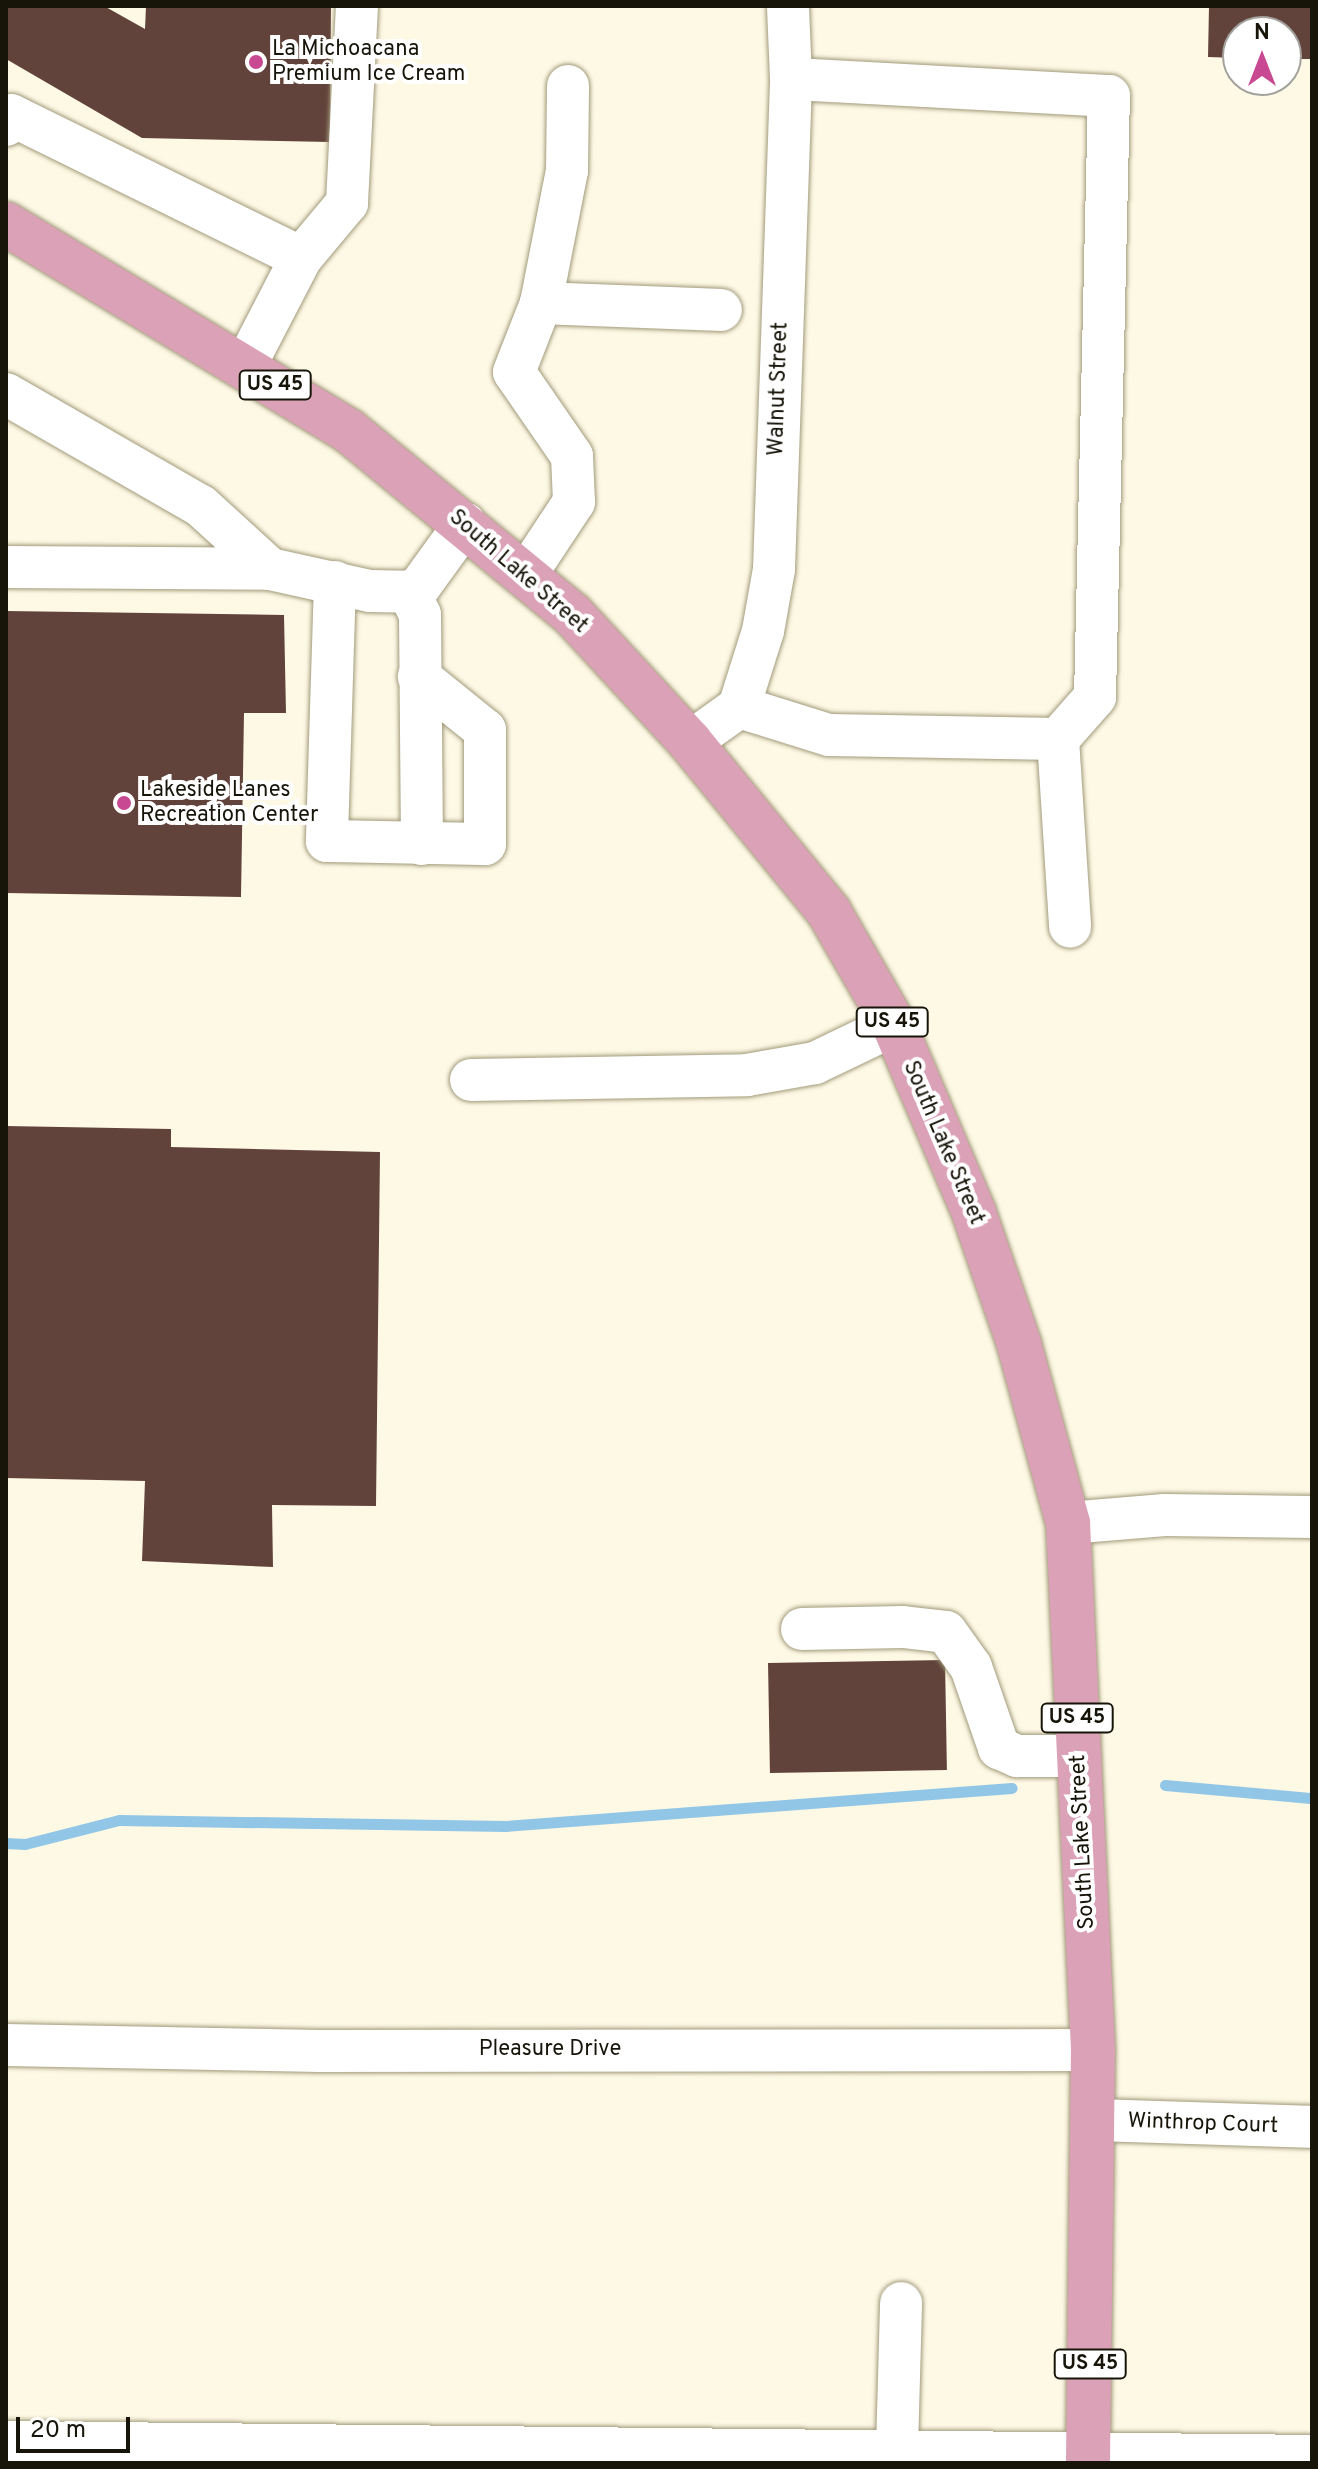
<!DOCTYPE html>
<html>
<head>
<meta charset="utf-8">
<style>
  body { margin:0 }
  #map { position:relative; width:1318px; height:2469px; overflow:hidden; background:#fef9e5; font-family:Overpass,sans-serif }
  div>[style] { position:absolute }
  .stream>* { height:11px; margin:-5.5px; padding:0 5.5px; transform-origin:5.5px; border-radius:5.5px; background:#91c6e6 }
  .building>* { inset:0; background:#62433b; transform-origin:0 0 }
  .roads { filter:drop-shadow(0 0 2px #a19a7b) drop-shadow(0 0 2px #a19a7b) }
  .minor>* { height:42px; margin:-21px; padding:0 21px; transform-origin:21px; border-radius:21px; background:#fff }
  .major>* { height:44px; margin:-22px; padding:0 22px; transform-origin:22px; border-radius:22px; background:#dba1b6 }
  .dots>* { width:22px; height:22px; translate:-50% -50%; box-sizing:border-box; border:4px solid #fff; border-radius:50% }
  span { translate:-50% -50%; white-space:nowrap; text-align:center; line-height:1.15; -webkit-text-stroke:8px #fff; paint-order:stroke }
  .shield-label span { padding:2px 6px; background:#fff; border:2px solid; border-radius:6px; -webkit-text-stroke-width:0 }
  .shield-label { font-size:20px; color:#171409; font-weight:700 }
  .poi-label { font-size:22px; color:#171409 }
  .left { translate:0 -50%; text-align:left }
  .street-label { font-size:22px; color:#171409 }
  .frame { position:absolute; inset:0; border:8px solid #171409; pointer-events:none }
  .north { position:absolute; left:1222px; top:16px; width:80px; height:80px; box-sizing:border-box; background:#fff; border:2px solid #a2a19d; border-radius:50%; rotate:0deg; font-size:22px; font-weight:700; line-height:32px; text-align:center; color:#171409 }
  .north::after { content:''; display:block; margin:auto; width:28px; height:36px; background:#c84892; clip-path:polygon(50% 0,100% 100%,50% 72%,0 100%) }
  .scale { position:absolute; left:16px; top:2417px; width:114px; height:36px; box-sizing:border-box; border:4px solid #171409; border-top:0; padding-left:10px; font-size:24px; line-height:28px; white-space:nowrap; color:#171409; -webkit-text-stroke:6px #fff; paint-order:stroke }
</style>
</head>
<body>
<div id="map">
  <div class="stream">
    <div style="left:1165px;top:1785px;width:148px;rotate:5.1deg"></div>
    <div style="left:6px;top:1843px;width:19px;rotate:3deg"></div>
    <div style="left:25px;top:1844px;width:97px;rotate:-14.3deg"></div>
    <div style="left:119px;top:1820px;width:386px;rotate:0.9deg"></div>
    <div style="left:505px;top:1826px;width:508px;rotate:-4.29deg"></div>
  </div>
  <div class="building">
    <div style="clip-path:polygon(6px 6px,104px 6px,145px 29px,146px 6px,331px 6px,330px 142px,142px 138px,6px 59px)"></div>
    <div style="clip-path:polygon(1209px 6px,1312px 6px,1312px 59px,1286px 59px,1286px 32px,1238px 32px,1238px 58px,1208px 57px)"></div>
    <div style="clip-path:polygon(6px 611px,284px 615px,286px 713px,244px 713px,241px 897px,6px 893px)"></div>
    <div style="clip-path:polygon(6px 1126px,171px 1129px,171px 1147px,380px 1152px,376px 1506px,272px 1505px,273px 1567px,142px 1561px,145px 1481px,6px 1478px)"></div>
    <div style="left:945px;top:1660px;width:110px;height:177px;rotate:89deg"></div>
  </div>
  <div class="roads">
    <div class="minor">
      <div style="left:6px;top:125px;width:11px;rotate:-63deg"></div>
      <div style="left:11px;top:115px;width:323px;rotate:26.2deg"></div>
      <div style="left:301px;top:258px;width:122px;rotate:117.4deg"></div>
      <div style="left:301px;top:258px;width:72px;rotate:-50.1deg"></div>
      <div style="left:347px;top:203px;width:197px;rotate:-87.1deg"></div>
      <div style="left:541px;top:303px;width:135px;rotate:-78.9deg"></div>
      <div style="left:567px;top:171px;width:85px;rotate:-89.3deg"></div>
      <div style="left:6px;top:394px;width:225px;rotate:29.9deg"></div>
      <div style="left:201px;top:506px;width:93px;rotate:42.4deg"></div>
      <div style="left:6px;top:567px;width:264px;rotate:0.4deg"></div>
      <div style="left:270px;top:569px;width:102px;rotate:12.4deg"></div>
      <div style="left:370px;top:591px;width:39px;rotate:1deg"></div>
      <div style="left:409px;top:592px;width:13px;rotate:-29deg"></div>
      <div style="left:420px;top:586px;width:77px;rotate:-54deg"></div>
      <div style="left:525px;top:576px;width:89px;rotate:-56.5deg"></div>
      <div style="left:574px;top:502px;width:46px;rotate:-92.5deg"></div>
      <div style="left:572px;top:456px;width:102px;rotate:-124.6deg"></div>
      <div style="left:514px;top:372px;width:74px;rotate:-68.6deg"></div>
      <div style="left:541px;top:303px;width:180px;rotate:2.2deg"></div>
      <div style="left:335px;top:582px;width:259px;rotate:91.8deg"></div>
      <div style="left:327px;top:841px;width:158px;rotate:1.1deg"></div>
      <div style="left:485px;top:844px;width:114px;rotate:-90deg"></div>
      <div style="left:485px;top:730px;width:85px;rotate:-141.2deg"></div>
      <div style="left:409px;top:592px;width:25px;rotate:64deg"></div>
      <div style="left:420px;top:615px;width:229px;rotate:89.5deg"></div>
      <div style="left:739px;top:707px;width:94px;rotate:17.3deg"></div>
      <div style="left:829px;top:735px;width:229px;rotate:1deg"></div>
      <div style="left:1058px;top:739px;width:56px;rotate:-48.6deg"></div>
      <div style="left:1095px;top:697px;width:601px;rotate:-88.67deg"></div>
      <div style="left:1109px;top:96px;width:318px;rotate:-176.9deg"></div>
      <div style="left:1058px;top:739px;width:188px;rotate:86.3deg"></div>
      <div style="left:690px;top:742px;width:60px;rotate:-35.5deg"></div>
      <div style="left:739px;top:707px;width:80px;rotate:-72.5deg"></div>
      <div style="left:763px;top:631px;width:63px;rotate:-79.9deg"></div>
      <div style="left:774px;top:569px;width:490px;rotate:-88deg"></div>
      <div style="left:791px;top:79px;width:73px;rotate:-92.4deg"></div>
      <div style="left:471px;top:1080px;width:276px;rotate:-1deg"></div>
      <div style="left:747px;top:1075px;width:69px;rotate:-10deg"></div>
      <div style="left:815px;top:1063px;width:88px;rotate:-25.7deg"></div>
      <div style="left:1068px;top:1523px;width:97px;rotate:-4.7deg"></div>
      <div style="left:1165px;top:1515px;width:147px;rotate:0.8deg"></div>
      <div style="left:802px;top:1629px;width:101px;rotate:-1.1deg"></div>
      <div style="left:903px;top:1627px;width:43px;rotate:6.6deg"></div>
      <div style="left:946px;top:1632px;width:43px;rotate:54.5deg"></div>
      <div style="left:971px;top:1667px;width:86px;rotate:70.9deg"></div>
      <div style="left:999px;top:1748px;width:20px;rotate:24deg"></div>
      <div style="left:1017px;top:1756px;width:62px"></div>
      <div style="left:6px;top:2045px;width:314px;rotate:1.1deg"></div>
      <div style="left:320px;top:2051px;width:773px;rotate:-0.07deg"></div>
      <div style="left:1093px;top:2120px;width:219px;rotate:1.8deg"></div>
      <div style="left:6px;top:2442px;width:1306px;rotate:0.61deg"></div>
      <div style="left:897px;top:2449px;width:146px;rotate:-88.4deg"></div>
    </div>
    <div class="major">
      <div style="left:6px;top:224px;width:401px;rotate:31.1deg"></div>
      <div style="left:349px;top:431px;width:288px;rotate:39.4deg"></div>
      <div style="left:572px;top:614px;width:174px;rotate:47.3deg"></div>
      <div style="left:690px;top:742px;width:220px;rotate:50.7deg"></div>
      <div style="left:829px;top:912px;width:130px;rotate:60.1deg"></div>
      <div style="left:894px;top:1025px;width:204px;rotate:66.9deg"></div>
      <div style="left:974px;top:1213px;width:139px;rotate:71deg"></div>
      <div style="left:1019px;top:1344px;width:186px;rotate:74.7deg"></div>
      <div style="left:1068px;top:1523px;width:528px;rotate:87.28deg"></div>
      <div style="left:1093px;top:2050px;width:413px;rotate:90.7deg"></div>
    </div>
  </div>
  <div class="dots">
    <div style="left:256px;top:62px;background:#c84892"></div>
    <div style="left:124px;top:803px;background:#c84892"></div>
  </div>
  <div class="shield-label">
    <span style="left:275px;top:385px">US 45</span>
    <span style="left:892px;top:1022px">US 45</span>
    <span style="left:1077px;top:1718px">US 45</span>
    <span style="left:1090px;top:2364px">US 45</span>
  </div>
  <div class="poi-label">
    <span class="left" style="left:272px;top:62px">La Michoacana<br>Premium Ice Cream</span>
    <span class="left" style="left:140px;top:803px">Lakeside Lanes<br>Recreation Center</span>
  </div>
  <div class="street-label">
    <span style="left:779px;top:389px;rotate:-88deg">Walnut Street</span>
    <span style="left:518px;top:572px;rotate:41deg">South Lake Street</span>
    <span style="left:943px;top:1143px;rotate:67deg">South Lake Street</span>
    <span style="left:1083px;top:1842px;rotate:-93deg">South Lake Street</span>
    <span style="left:550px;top:2050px">Pleasure Drive</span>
    <span style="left:1203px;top:2124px;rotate:2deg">Winthrop Court</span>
  </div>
  <div class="frame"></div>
  <div class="north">N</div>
  <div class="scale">20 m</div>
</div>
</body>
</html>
